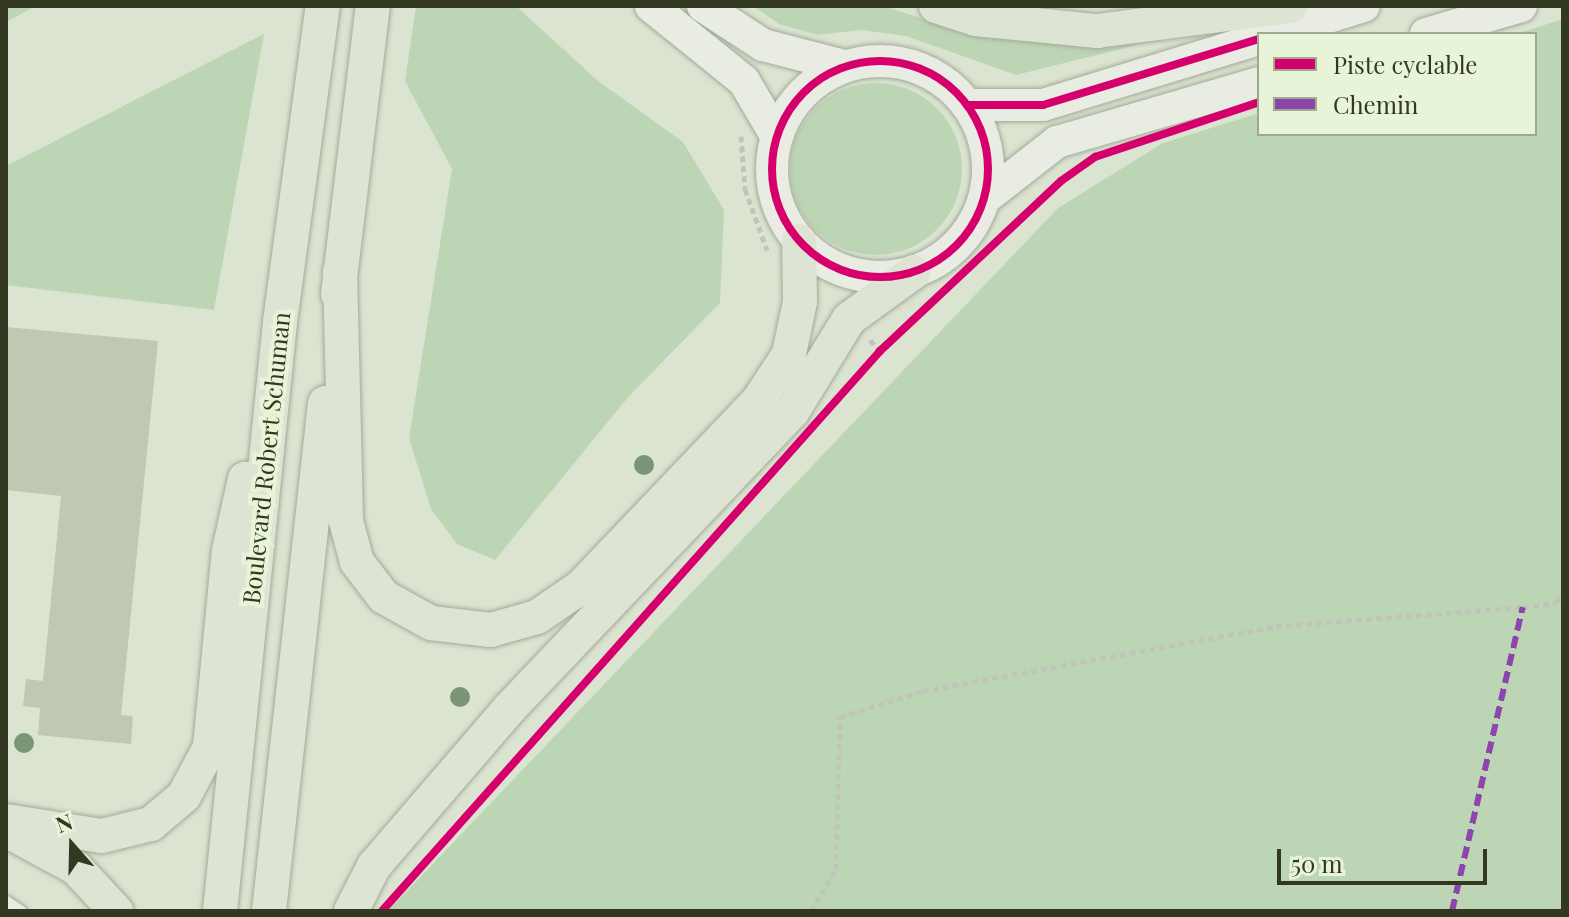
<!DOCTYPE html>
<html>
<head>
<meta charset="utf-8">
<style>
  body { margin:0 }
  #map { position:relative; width:1569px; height:917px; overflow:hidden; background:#dbe4d1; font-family:"Playfair Display",serif }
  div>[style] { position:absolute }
  .green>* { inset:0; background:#bcd6b5 }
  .round { border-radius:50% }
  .building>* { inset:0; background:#c1c8b2 }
  .path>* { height:5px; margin-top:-2.5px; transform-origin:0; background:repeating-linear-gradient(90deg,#c1c5b8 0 6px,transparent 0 10px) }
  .roads { filter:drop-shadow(0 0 2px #a3aa99) drop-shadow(0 0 2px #a3aa99) }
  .lane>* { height:11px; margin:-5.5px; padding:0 5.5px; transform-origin:5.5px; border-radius:5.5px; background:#e8ece2 }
  .secondary>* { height:32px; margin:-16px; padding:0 16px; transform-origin:16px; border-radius:16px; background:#e8ece2 }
  .secondary>.ring { margin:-16px; padding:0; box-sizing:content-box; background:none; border:32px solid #e8ece2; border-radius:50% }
  .primary>* { height:34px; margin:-17px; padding:0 17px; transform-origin:17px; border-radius:17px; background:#dde4d4 }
  .quiet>* { height:6px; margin-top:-3px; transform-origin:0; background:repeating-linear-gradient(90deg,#8e44ad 0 12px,transparent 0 18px) }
  .cycleway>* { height:8px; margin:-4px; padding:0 4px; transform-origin:4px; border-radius:4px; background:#d6006c }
  .cycleway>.ring { margin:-4px; padding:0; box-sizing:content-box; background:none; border:8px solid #d6006c; border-radius:50% }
  .trees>* { width:20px; height:20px; margin:-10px; border-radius:50%; background:#799575 }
  span { translate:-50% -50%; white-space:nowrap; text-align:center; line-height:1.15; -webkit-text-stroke:8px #e7f4d8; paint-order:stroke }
  .street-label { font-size:24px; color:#333921 }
  .frame { position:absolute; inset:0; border:8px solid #333921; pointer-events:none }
  .legend { position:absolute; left:1257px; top:32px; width:280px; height:104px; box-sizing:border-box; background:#e7f4d8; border:2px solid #9fa98f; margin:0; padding:10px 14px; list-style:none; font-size:24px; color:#333921 }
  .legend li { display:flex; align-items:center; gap:16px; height:40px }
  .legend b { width:40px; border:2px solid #9fa98f }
  .north { position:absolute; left:32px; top:805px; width:80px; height:80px; -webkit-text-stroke:6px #e7f4d8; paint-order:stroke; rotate:340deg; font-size:22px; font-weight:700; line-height:32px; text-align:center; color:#333921 }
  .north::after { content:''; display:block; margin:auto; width:28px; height:36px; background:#333921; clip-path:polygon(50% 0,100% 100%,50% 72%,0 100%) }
  .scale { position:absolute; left:1277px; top:849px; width:210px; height:36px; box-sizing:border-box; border:4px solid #333921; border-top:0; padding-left:10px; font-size:24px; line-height:28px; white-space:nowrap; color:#333921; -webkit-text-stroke:6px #e7f4d8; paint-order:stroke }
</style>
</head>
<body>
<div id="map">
  <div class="green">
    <div style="clip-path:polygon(6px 6px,36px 6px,6px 22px)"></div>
    <div style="clip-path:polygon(416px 6px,516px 6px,598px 81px,683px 142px,724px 210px,720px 303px,629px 396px,495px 560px,457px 544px,431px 509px,409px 438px,452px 169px,405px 81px)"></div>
    <div style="clip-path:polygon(753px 6px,883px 6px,988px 39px,1161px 39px,1016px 75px,906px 36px,861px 30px,817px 35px,779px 24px)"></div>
    <div style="clip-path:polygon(1563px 19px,1563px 911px,388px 911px,1058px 208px,1163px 143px,1259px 113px,1259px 134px,1535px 134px,1535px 34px,1516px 34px)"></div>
    <div style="clip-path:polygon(264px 34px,214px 310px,6px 285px,6px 166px)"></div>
    <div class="round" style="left:790px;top:83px;width:172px;height:172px"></div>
  </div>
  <div class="building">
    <div style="clip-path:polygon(6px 327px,158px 341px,121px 715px,133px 716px,131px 744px,38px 735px,40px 708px,23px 706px,26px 679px,43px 681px,61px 496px,6px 490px)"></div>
  </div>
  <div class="path">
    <div style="left:741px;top:136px;width:53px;rotate:85.7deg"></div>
    <div style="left:745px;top:189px;width:65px;rotate:70.2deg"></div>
    <div style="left:870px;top:340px;width:15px;rotate:48deg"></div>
    <div style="left:811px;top:911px;width:49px;rotate:-59.2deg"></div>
    <div style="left:836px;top:869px;width:152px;rotate:-88.5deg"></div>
    <div style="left:840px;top:717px;width:87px;rotate:-17.4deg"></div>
    <div style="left:923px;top:691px;width:359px;rotate:-10.4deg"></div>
    <div style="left:1276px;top:626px;width:248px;rotate:-4.4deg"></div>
    <div style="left:1523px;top:607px;width:33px;rotate:-7deg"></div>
    <div style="left:1556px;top:603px;width:12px;rotate:-55deg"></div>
  </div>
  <div class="roads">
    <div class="lane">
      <div style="left:6px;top:901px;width:18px;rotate:34deg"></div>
    </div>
    <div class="secondary">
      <div style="left:651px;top:6px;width:119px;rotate:38.9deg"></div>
      <div style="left:744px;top:81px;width:65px;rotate:59.5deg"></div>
      <div style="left:703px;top:6px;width:72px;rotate:33deg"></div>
      <div style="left:763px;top:45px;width:85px;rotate:14.4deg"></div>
      <div style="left:1274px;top:34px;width:94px;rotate:-17.3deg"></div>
      <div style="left:1426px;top:34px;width:99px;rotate:-16.4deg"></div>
      <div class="ring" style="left:772px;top:61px;width:184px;height:184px"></div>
      <div style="left:967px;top:105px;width:76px"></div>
      <div style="left:1043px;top:105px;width:226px;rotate:-17deg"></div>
      <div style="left:984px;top:199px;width:93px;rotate:-38deg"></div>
      <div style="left:1057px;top:142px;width:210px;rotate:-16.3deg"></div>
    </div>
    <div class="primary">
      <div style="left:936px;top:6px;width:42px;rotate:18deg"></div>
      <div style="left:976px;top:19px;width:122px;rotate:5.7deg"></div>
      <div style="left:1097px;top:31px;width:195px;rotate:-7.4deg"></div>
      <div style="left:340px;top:271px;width:250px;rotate:88.6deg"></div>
      <div style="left:346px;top:521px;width:42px;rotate:75deg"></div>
      <div style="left:357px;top:562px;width:44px;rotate:52.4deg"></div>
      <div style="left:384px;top:597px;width:54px;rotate:29deg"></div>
      <div style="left:431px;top:623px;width:60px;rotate:6.7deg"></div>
      <div style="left:491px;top:630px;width:48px;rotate:-15.8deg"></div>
      <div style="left:537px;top:617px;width:53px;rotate:-34.3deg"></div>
      <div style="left:581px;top:587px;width:258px;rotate:-46.4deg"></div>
      <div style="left:759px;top:400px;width:55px;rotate:-56.9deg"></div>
      <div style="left:789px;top:354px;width:53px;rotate:-78.1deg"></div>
      <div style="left:800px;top:302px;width:61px;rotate:-90.9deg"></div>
      <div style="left:338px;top:294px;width:290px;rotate:-83.1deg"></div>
      <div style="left:6px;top:821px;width:97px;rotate:8.9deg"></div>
      <div style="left:102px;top:836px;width:50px;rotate:-13.8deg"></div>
      <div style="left:151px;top:824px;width:43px;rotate:-40.3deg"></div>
      <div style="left:184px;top:796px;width:55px;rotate:-62deg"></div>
      <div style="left:210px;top:747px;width:197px;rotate:-84.5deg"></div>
      <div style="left:229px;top:551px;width:74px;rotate:-77.5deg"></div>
      <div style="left:6px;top:830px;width:80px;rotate:28.5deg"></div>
      <div style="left:76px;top:868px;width:59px;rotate:47.1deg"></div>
      <div style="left:220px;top:911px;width:592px;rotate:-84.18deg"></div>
      <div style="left:280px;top:322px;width:319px;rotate:-82.3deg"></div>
      <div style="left:269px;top:911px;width:511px;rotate:-83.71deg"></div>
      <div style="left:351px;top:911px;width:51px;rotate:-62.9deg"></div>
      <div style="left:374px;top:866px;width:207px;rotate:-49.3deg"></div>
      <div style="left:509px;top:709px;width:410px;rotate:-46.4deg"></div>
      <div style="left:792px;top:412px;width:109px;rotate:-58.5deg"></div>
      <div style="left:849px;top:319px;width:80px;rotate:-35.9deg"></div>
    </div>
  </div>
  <div class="quiet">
    <div style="left:1452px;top:911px;width:312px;rotate:-76.9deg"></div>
  </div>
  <div class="cycleway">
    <div class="ring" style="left:772px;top:61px;width:208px;height:208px"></div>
    <div style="left:967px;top:105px;width:76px"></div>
    <div style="left:1043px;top:105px;width:226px;rotate:-17deg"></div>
    <div style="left:382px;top:911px;width:749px;rotate:-48.35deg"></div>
    <div style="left:880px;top:351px;width:248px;rotate:-43.2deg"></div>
    <div style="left:1061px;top:181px;width:42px;rotate:-35.2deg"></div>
    <div style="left:1095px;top:157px;width:173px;rotate:-18.5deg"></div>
  </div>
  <div class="trees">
    <div style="left:644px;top:465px"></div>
    <div style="left:460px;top:697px"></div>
    <div style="left:24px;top:743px"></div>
  </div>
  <div class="street-label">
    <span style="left:266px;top:458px;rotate:-84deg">Boulevard Robert Schuman</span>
  </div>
  <div class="frame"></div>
  <ul class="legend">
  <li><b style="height:10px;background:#d6006c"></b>Piste cyclable</li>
  <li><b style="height:10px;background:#8e44ad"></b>Chemin</li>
  </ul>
  <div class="north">N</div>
  <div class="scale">50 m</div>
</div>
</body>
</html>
